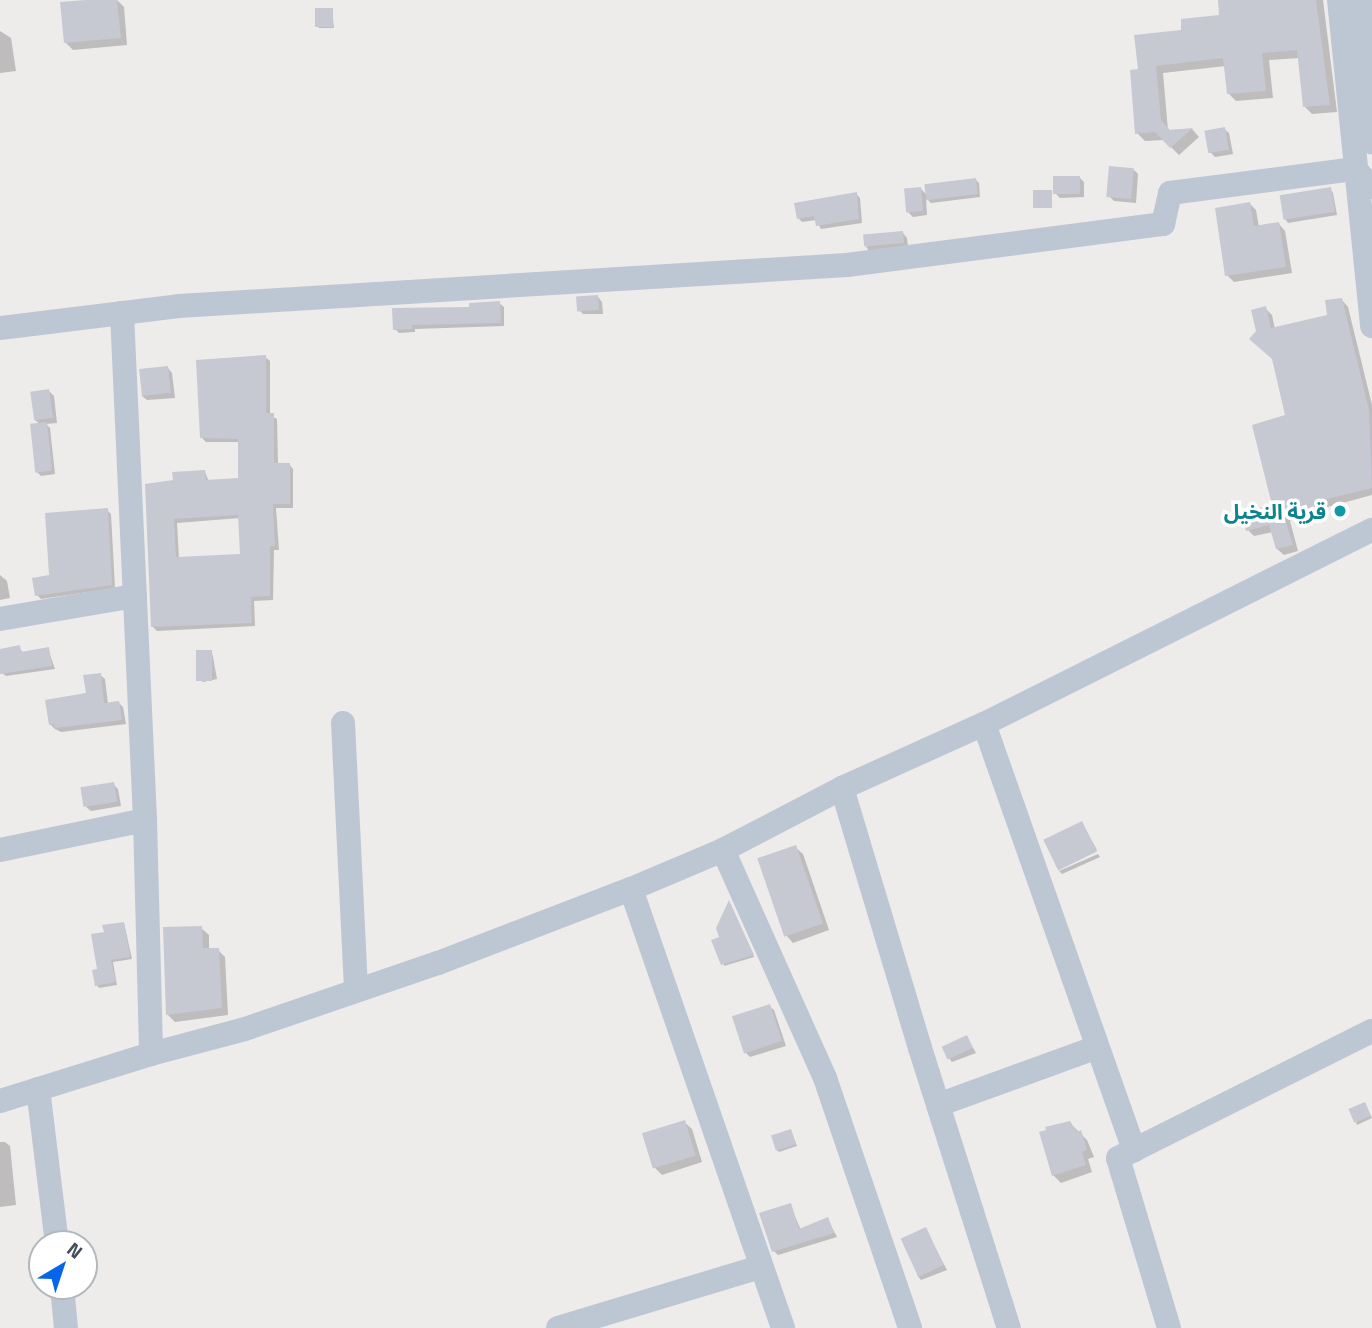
<!DOCTYPE html>
<html>
<head>
<meta charset="utf-8">
<style>
  body { margin:0 }
  #map { position:relative; width:1372px; height:1328px; overflow:hidden; background:#eeebeb; font-family:"Titillium Web","Noto Sans Arabic",sans-serif }
  div>[style] { position:absolute }
  .shadow>* { inset:0; background:#0003 }
  .building>* { inset:0; background:#c6c9d2; transform-origin:0 0 }
  .minor>* { height:24px; margin:-12px; padding:0 12px; transform-origin:12px; border-radius:12px; background:#bcc7d3 }
  .dots>* { width:19px; height:19px; translate:-50% -50%; box-sizing:border-box; border:4px solid #fff; border-radius:50% }
  span { translate:-50% -50%; white-space:nowrap; text-align:center; line-height:1.15; -webkit-text-stroke:7px #fff; paint-order:stroke }
  .culture-label { font-size:21px; color:#0d838f; font-weight:700 }
  .right { translate:-100% -50%; text-align:right }
  .north { position:absolute; left:28px; top:1230px; width:70px; height:70px; box-sizing:border-box; background:#fff; border:2px solid #b3b8bd; border-radius:50%; rotate:39deg; font-size:19px; font-weight:700; line-height:28px; text-align:center; color:#424e5a }
  .north::after { content:''; display:block; margin:auto; width:24px; height:32px; background:#0765ec; clip-path:polygon(50% 0,100% 100%,50% 72%,0 100%) }
</style>
</head>
<body>
<div id="map">
  <div class="shadow">
    <div style="clip-path:polygon(106px 0,117px 0,124px 7px,127px 45px,73px 50px,66px 43px)"></div>
    <div style="clip-path:polygon(1219px 0,1323px 0,1337px 112px,1312px 114px,1304px 106px,1299px 58px,1269px 60px,1273px 98px,1236px 101px,1228px 93px,1226px 66px,1163px 73px,1168px 130px,1192px 129px,1199px 137px,1179px 155px,1164px 140px,1145px 141px,1137px 133px,1140px 71px,1183px 31px,1221px 16px)"></div>
    <div style="clip-path:polygon(332px 10px,334px 28px,319px 28px,317px 26px)"></div>
    <div style="clip-path:polygon(0 31px,11px 38px,16px 71px,0 73px)"></div>
    <div style="clip-path:polygon(1224px 129px,1229px 133px,1233px 154px,1215px 157px,1210px 152px)"></div>
    <div style="clip-path:polygon(1134px 170px,1138px 174px,1136px 203px,1114px 201px,1109px 196px)"></div>
    <div style="clip-path:polygon(1079px 177px,1084px 182px,1084px 197px,1060px 198px,1055px 193px)"></div>
    <div style="clip-path:polygon(976px 180px,979px 183px,980px 197px,931px 203px,926px 198px,927px 215px,913px 217px,908px 212px,921px 189px,927px 195px)"></div>
    <div style="clip-path:polygon(1330px 189px,1333px 193px,1337px 215px,1288px 223px,1285px 219px)"></div>
    <div style="clip-path:polygon(856px 194px,860px 198px,862px 223px,821px 229px,816px 220px,802px 222px,798px 218px)"></div>
    <div style="clip-path:polygon(1250px 204px,1256px 210px,1259px 227px,1279px 224px,1285px 231px,1292px 273px,1234px 282px,1227px 275px)"></div>
    <div style="clip-path:polygon(903px 233px,907px 238px,908px 247px,870px 252px,866px 247px)"></div>
    <div style="clip-path:polygon(598px 297px,602px 302px,603px 314px,583px 314px,579px 310px)"></div>
    <div style="clip-path:polygon(1342px 300px,1348px 307px,1372px 405px,1372px 495px,1324px 508px,1325px 511px,1290px 521px,1298px 551px,1284px 555px,1277px 549px,1273px 532px,1254px 536px,1248px 530px,1274px 506px,1287px 416px,1274px 360px,1258px 331px,1265px 308px,1272px 315px,1275px 329px,1329px 316px)"></div>
    <div style="clip-path:polygon(499px 303px,504px 307px,504px 326px,415px 329px,415px 332px,399px 333px,395px 329px)"></div>
    <div style="clip-path:polygon(evenodd,265px 357px,270px 361px,270px 415px,277px 419px,278px 464px,289px 464px,293px 469px,293px 508px,276px 508px,279px 550px,274px 550px,273px 600px,254px 601px,255px 626px,157px 631px,153px 627px,175px 481px,205px 472px,209px 482px,240px 480px,240px 442px,206px 442px,202px 438px,265px 357px,240px 518px,241px 556px,179px 559px,177px 523px,240px 518px)"></div>
    <div style="clip-path:polygon(168px 368px,172px 373px,175px 398px,147px 400px,142px 396px)"></div>
    <div style="clip-path:polygon(49px 391px,54px 396px,57px 423px,46px 424px,50px 428px,55px 474px,41px 476px,37px 472px,40px 424px,35px 420px)"></div>
    <div style="clip-path:polygon(107px 510px,111px 514px,115px 588px,41px 599px,37px 595px)"></div>
    <div style="clip-path:polygon(0 575px,7px 581px,10px 598px,0 600px)"></div>
    <div style="clip-path:polygon(19px 647px,23px 653px,48px 649px,55px 669px,6px 676px,2px 673px,0 650px)"></div>
    <div style="clip-path:polygon(212px 652px,217px 679px,203px 682px,201px 680px)"></div>
    <div style="clip-path:polygon(100px 675px,105px 679px,108px 704px,119px 703px,123px 707px,126px 724px,61px 732px,55px 729px,50px 724px,88px 695px)"></div>
    <div style="clip-path:polygon(113px 784px,118px 789px,121px 806px,91px 811px,86px 807px)"></div>
    <div style="clip-path:polygon(1082px 823px,1097px 850px,1057px 868px)"></div>
    <div style="clip-path:polygon(795px 847px,803px 854px,829px 930px,793px 943px,786px 935px,760px 859px)"></div>
    <div style="clip-path:polygon(1098px 854px,1100px 857px,1062px 874px,1059px 871px)"></div>
    <div style="clip-path:polygon(730px 904px,754px 957px,724px 966px,721px 938px)"></div>
    <div style="clip-path:polygon(124px 923px,132px 959px,113px 962px,117px 985px,99px 988px,97px 985px,106px 934px)"></div>
    <div style="clip-path:polygon(201px 928px,209px 935px,209px 950px,218px 950px,225px 957px,228px 1015px,175px 1022px,168px 1015px)"></div>
    <div style="clip-path:polygon(769px 1006px,774px 1010px,786px 1046px,750px 1057px,746px 1053px)"></div>
    <div style="clip-path:polygon(967px 1037px,976px 1053px,952px 1062px,948px 1057px)"></div>
    <div style="clip-path:polygon(1366px 1106px,1372px 1118px,1357px 1125px,1356px 1123px)"></div>
    <div style="clip-path:polygon(684px 1122px,692px 1129px,702px 1162px,662px 1175px,654px 1167px)"></div>
    <div style="clip-path:polygon(1070px 1123px,1087px 1140px,1094px 1157px,1088px 1159px,1092px 1172px,1061px 1183px,1053px 1175px)"></div>
    <div style="clip-path:polygon(791px 1131px,797px 1146px,779px 1152px,777px 1150px)"></div>
    <div style="clip-path:polygon(0 1142px,5px 1142px,10px 1146px,16px 1205px,0 1207px)"></div>
    <div style="clip-path:polygon(790px 1205px,801px 1230px,828px 1220px,837px 1237px,778px 1255px,774px 1251px)"></div>
    <div style="clip-path:polygon(925px 1229px,947px 1270px,921px 1280px,917px 1275px)"></div>
  </div>
  <div class="building">
    <div style="clip-path:polygon(86px 0,117px 0,121px 38px,64px 43px,60px 2px)"></div>
    <div style="clip-path:polygon(1218px 0,1316px 0,1330px 105px,1303px 107px,1297px 50px,1262px 53px,1266px 91px,1227px 94px,1223px 58px,1156px 66px,1161px 120px,1170px 130px,1193px 128px,1170px 148px,1155px 132px,1135px 134px,1130px 70px,1138px 69px,1134px 35px,1181px 30px,1181px 19px,1219px 15px)"></div>
    <div style="left:315px;top:8px;width:18px;height:19px"></div>
    <div style="left:1225px;top:127px;width:23px;height:21px;rotate:80deg"></div>
    <div style="left:1109px;top:166px;width:25px;height:31px;rotate:5deg"></div>
    <div style="left:1053px;top:176px;width:27px;height:18px"></div>
    <div style="left:976px;top:178px;width:16px;height:52px;rotate:83deg"></div>
    <div style="left:921px;top:187px;width:24px;height:17px;rotate:85deg"></div>
    <div style="left:1331px;top:187px;width:25px;height:52px;rotate:81deg"></div>
    <div style="left:1033px;top:190px;width:19px;height:18px"></div>
    <div style="clip-path:polygon(857px 192px,859px 219px,816px 226px,814px 216px,797px 219px,794px 203px)"></div>
    <div style="clip-path:polygon(1250px 202px,1254px 226px,1279px 222px,1286px 267px,1225px 276px,1215px 208px)"></div>
    <div style="left:903px;top:231px;width:12px;height:40px;rotate:85deg"></div>
    <div style="left:598px;top:295px;width:15px;height:22px;rotate:86deg"></div>
    <div style="clip-path:polygon(1342px 298px,1369px 410px,1372px 488px,1319px 501px,1320px 505px,1284px 515px,1293px 545px,1276px 549px,1269px 525px,1246px 531px,1242px 512px,1272px 505px,1252px 425px,1285px 415px,1272px 359px,1249px 339px,1256px 331px,1251px 310px,1266px 306px,1271px 328px,1327px 315px,1325px 300px)"></div>
    <div style="clip-path:polygon(500px 301px,501px 323px,412px 325px,412px 329px,393px 330px,392px 308px,469px 307px,469px 303px)"></div>
    <div style="clip-path:polygon(evenodd,266px 355px,266px 413px,274px 413px,274px 463px,290px 463px,290px 504px,273px 504px,275px 546px,270px 546px,270px 596px,251px 597px,252px 623px,151px 627px,145px 484px,173px 480px,172px 472px,205px 470px,206px 480px,238px 478px,238px 439px,200px 438px,196px 360px,266px 355px,238px 515px,240px 554px,176px 557px,174px 519px,238px 515px)"></div>
    <div style="left:168px;top:366px;width:27px;height:29px;rotate:84deg"></div>
    <div style="left:49px;top:389px;width:29px;height:19px;rotate:82deg"></div>
    <div style="left:47px;top:422px;width:49px;height:17px;rotate:84deg"></div>
    <div style="clip-path:polygon(108px 508px,112px 585px,35px 596px,32px 578px,49px 575px,45px 513px)"></div>
    <div style="clip-path:polygon(20px 645px,21px 652px,49px 647px,52px 666px,0 674px,0 649px)"></div>
    <div style="left:196px;top:650px;width:16px;height:31px"></div>
    <div style="clip-path:polygon(101px 673px,104px 703px,119px 701px,122px 720px,55px 728px,54px 724px,49px 725px,45px 700px,86px 693px,83px 675px)"></div>
    <div style="left:114px;top:782px;width:20px;height:34px;rotate:81deg"></div>
    <div style="left:1082px;top:821px;width:34px;height:43px;rotate:64deg"></div>
    <div style="left:796px;top:845px;width:83px;height:41px;rotate:71deg"></div>
    <div style="clip-path:polygon(729px 900px,754px 955px,721px 965px,711px 940px,719px 937px,716px 928px)"></div>
    <div style="clip-path:polygon(124px 922px,130px 957px,111px 960px,116px 982px,95px 986px,92px 970px,97px 969px,91px 934px,104px 932px,102px 925px)"></div>
    <div style="clip-path:polygon(202px 926px,203px 948px,219px 948px,222px 1008px,166px 1015px,163px 927px)"></div>
    <div style="left:770px;top:1004px;width:39px;height:40px;rotate:72deg"></div>
    <div style="left:967px;top:1035px;width:14px;height:28px;rotate:65deg"></div>
    <div style="left:1365px;top:1102px;width:15px;height:18px;rotate:67deg"></div>
    <div style="left:685px;top:1120px;width:37px;height:45px;rotate:73deg"></div>
    <div style="clip-path:polygon(1070px 1121px,1077px 1132px,1081px 1130px,1087px 1150px,1082px 1152px,1086px 1165px,1052px 1176px,1039px 1132px,1046px 1130px,1045px 1127px)"></div>
    <div style="left:791px;top:1129px;width:16px;height:21px;rotate:72deg"></div>
    <div style="clip-path:polygon(791px 1203px,799px 1229px,828px 1217px,834px 1233px,772px 1252px,759px 1213px)"></div>
    <div style="left:926px;top:1227px;width:42px;height:28px;rotate:65deg"></div>
  </div>
  <div class="minor">
    <div style="left:1339px;top:0;width:328px;rotate:84.2deg"></div>
    <div style="left:1360px;top:0;width:143px;rotate:85.2deg"></div>
    <div style="left:122px;top:313px;width:508px;rotate:87.4deg"></div>
    <div style="left:145px;top:820px;width:234px;rotate:88.5deg"></div>
    <div style="left:0;top:328px;width:180px;rotate:-7deg"></div>
    <div style="left:179px;top:306px;width:669px;rotate:-3.51deg"></div>
    <div style="left:847px;top:265px;width:319px;rotate:-7.4deg"></div>
    <div style="left:1163px;top:224px;width:32px;rotate:-77deg"></div>
    <div style="left:1170px;top:193px;width:187px;rotate:-7.4deg"></div>
    <div style="left:1355px;top:169px;width:25px;rotate:47deg"></div>
    <div style="left:0;top:619px;width:137px;rotate:-9.7deg"></div>
    <div style="left:343px;top:723px;width:268px;rotate:87.2deg"></div>
    <div style="left:984px;top:724px;width:452px;rotate:70.6deg"></div>
    <div style="left:842px;top:788px;width:271px;rotate:73.3deg"></div>
    <div style="left:920px;top:1048px;width:294px;rotate:72.4deg"></div>
    <div style="left:0;top:850px;width:148px;rotate:-11.7deg"></div>
    <div style="left:723px;top:850px;width:250px;rotate:65.9deg"></div>
    <div style="left:825px;top:1078px;width:264px;rotate:71.2deg"></div>
    <div style="left:631px;top:889px;width:465px;rotate:70.9deg"></div>
    <div style="left:38px;top:1089px;width:156px;rotate:83deg"></div>
    <div style="left:0;top:1101px;width:158px;rotate:-17.3deg"></div>
    <div style="left:151px;top:1054px;width:97px;rotate:-14.9deg"></div>
    <div style="left:245px;top:1029px;width:204px;rotate:-18.9deg"></div>
    <div style="left:438px;top:963px;width:207px;rotate:-21deg"></div>
    <div style="left:631px;top:889px;width:100px;rotate:-23deg"></div>
    <div style="left:723px;top:850px;width:134px;rotate:-27.5deg"></div>
    <div style="left:842px;top:788px;width:156px;rotate:-24.3deg"></div>
    <div style="left:984px;top:724px;width:434px;rotate:-26.6deg"></div>
    <div style="left:938px;top:1105px;width:169px;rotate:-20deg"></div>
    <div style="left:62px;top:1286px;width:42px;rotate:84.6deg"></div>
    <div style="left:558px;top:1328px;width:211px;rotate:-16.8deg"></div>
    <div style="left:1169px;top:1328px;width:177px;rotate:-106.7deg"></div>
    <div style="left:1118px;top:1158px;width:284px;rotate:-26.6deg"></div>
  </div>
  <div class="dots">
    <div style="left:1340px;top:511px;background:#0f9aa8"></div>
  </div>
  <div class="culture-label">
    <span class="right" style="left:1326px;top:511px">قرية النخيل</span>
  </div>
  <div class="north">N</div>
</div>
</body>
</html>
